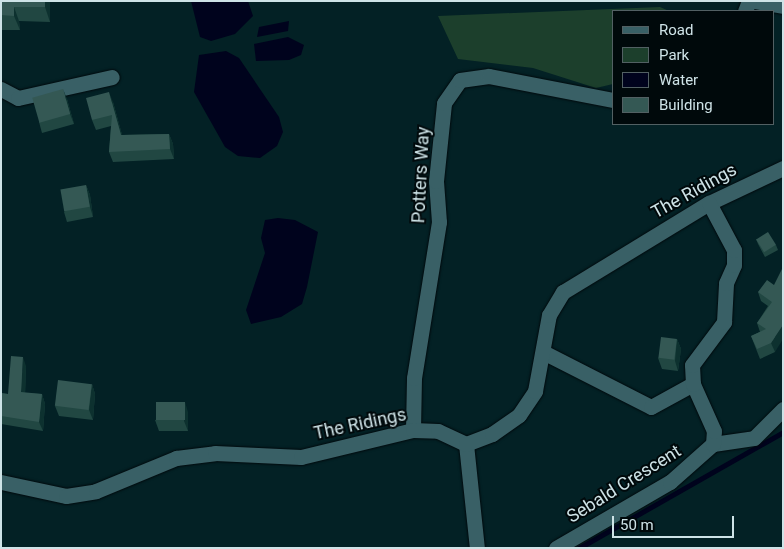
<!DOCTYPE html>
<html>
<head>
<meta charset="utf-8">
<style>
  body { margin:0 }
  #map { position:relative; width:784px; height:549px; overflow:hidden; background:#032125; font-family:Roboto,sans-serif }
  div>[style] { position:absolute }
  .green>* { inset:0; background:#1c3f2c }
  .water>* { inset:0; background:#00031d }
  .stream>* { height:5px; margin:-2.5px; padding:0 2.5px; transform-origin:2.5px; border-radius:2.5px; background:#00031d }
  .roads { filter:drop-shadow(0 0 1px #00090c) drop-shadow(0 0 1px #00090c) }
  .street>* { height:15px; margin:-7.5px; padding:0 7.5px; transform-origin:7.5px; border-radius:7.5px; background:#396066 }
  .wall>* { inset:0; background:#214742 }
  .shaded-wall>* { inset:0; background:#0d312f }
  .building>* { inset:0; background:#345854; transform-origin:0 0 }
  span { translate:-50% -50%; white-space:nowrap; text-align:center; line-height:1.15; -webkit-text-stroke:4px #00090b; paint-order:stroke }
  .street-label { font-size:18px; color:#cee3e7 }
  .frame { position:absolute; inset:0; border:2px solid #cee3e7; pointer-events:none }
  .legend { position:absolute; left:612px; top:10px; width:162px; height:115px; box-sizing:border-box; background:#00090b; border:1px solid #526063; margin:0; padding:6px 9px; list-style:none; font-size:15px; color:#cee3e7 }
  .legend li { display:flex; align-items:center; gap:10px; height:25px }
  .legend b { width:25px; border:1px solid #526063 }
  .scale { position:absolute; left:612px; top:516px; width:122px; height:22px; box-sizing:border-box; border:2px solid #cee3e7; border-top:0; padding-left:6px; font-size:15px; line-height:18px; white-space:nowrap; color:#cee3e7; -webkit-text-stroke:4px #00090b; paint-order:stroke }
</style>
</head>
<body>
<div id="map">
  <div class="green">
    <div style="clip-path:polygon(660px 7px,669px 11px,613px 11px,613px 84px,596px 88px,533px 68px,458px 59px,438px 16px)"></div>
  </div>
  <div class="water">
    <div style="clip-path:polygon(191px 1px,248px 1px,253px 16px,235px 34px,211px 41px,200px 37px)"></div>
    <div style="clip-path:polygon(289px 21px,288px 31px,257px 37px,259px 27px)"></div>
    <div style="clip-path:polygon(288px 37px,304px 45px,301px 55px,289px 60px,256px 61px,254px 44px)"></div>
    <div style="clip-path:polygon(226px 51px,239px 58px,279px 117px,283px 132px,277px 146px,260px 158px,238px 156px,225px 147px,194px 92px,199px 55px)"></div>
    <div style="clip-path:polygon(278px 218px,295px 220px,318px 232px,307px 287px,302px 304px,281px 317px,251px 324px,246px 310px,265px 253px,261px 238px,265px 220px)"></div>
  </div>
  <div class="stream">
    <div style="left:579px;top:548px;width:235px;rotate:-29.6deg"></div>
  </div>
  <div class="roads">
    <div class="street">
      <div style="left:755px;top:1px;width:28px;rotate:10deg"></div>
      <div style="left:745px;top:11px;width:11px;rotate:-68deg"></div>
      <div style="left:1px;top:89px;width:19px;rotate:28deg"></div>
      <div style="left:18px;top:98px;width:96px;rotate:-12.6deg"></div>
      <div style="left:543px;top:352px;width:121px;rotate:27deg"></div>
      <div style="left:651px;top:407px;width:48px;rotate:-28.7deg"></div>
      <div style="left:413px;top:430px;width:52px;rotate:-88.9deg"></div>
      <div style="left:414px;top:378px;width:158px;rotate:-80.9deg"></div>
      <div style="left:439px;top:222px;width:41px;rotate:-94.2deg"></div>
      <div style="left:436px;top:181px;width:78px;rotate:-84.1deg"></div>
      <div style="left:444px;top:103px;width:28px;rotate:-55deg"></div>
      <div style="left:460px;top:80px;width:29px;rotate:-8deg"></div>
      <div style="left:489px;top:76px;width:126px;rotate:11deg"></div>
      <div style="left:466px;top:444px;width:105px;rotate:84deg"></div>
      <div style="left:713px;top:444px;width:41px;rotate:-8.3deg"></div>
      <div style="left:754px;top:438px;width:41px;rotate:-45deg"></div>
      <div style="left:1px;top:482px;width:66px;rotate:12.2deg"></div>
      <div style="left:66px;top:496px;width:30px;rotate:-9deg"></div>
      <div style="left:96px;top:491px;width:87px;rotate:-22.4deg"></div>
      <div style="left:176px;top:458px;width:39px;rotate:-7deg"></div>
      <div style="left:215px;top:453px;width:86px;rotate:2.7deg"></div>
      <div style="left:301px;top:457px;width:115px;rotate:-13.6deg"></div>
      <div style="left:413px;top:430px;width:25px;rotate:2deg"></div>
      <div style="left:438px;top:431px;width:31px;rotate:25deg"></div>
      <div style="left:466px;top:444px;width:28px;rotate:-21deg"></div>
      <div style="left:492px;top:434px;width:33px;rotate:-35deg"></div>
      <div style="left:519px;top:415px;width:29px;rotate:-56deg"></div>
      <div style="left:535px;top:391px;width:77px;rotate:-79.6deg"></div>
      <div style="left:549px;top:315px;width:27px;rotate:-59deg"></div>
      <div style="left:563px;top:292px;width:171px;rotate:-31.4deg"></div>
      <div style="left:709px;top:203px;width:82px;rotate:-25.3deg"></div>
      <div style="left:556px;top:548px;width:132px;rotate:-30.1deg"></div>
      <div style="left:670px;top:482px;width:57px;rotate:-41.5deg"></div>
      <div style="left:713px;top:444px;width:13px;rotate:-86deg"></div>
      <div style="left:714px;top:431px;width:51px;rotate:-114.1deg"></div>
      <div style="left:693px;top:384px;width:19px;rotate:-93deg"></div>
      <div style="left:692px;top:365px;width:54px;rotate:-53.3deg"></div>
      <div style="left:724px;top:322px;width:39px;rotate:-87deg"></div>
      <div style="left:726px;top:283px;width:20px;rotate:-66deg"></div>
      <div style="left:734px;top:265px;width:15px;rotate:-90deg"></div>
      <div style="left:734px;top:250px;width:53px;rotate:-118deg"></div>
    </div>
  </div>
  <div class="wall">
    <div style="clip-path:polygon(1px 1px,50px 1px,50px 22px,19px 21px,20px 30px,1px 30px)"></div>
    <div style="clip-path:polygon(67px 99px,74px 124px,42px 133px,39px 122px)"></div>
    <div style="clip-path:polygon(113px 102px,122px 135px,169px 134px,173px 144px,174px 159px,113px 162px,109px 152px,111px 126px,96px 130px,92px 120px)"></div>
    <div style="clip-path:polygon(86px 185px,90px 195px,93px 217px,67px 222px,64px 212px)"></div>
    <div style="clip-path:polygon(756px 239px,776px 245px,778px 250px,765px 257px,758px 244px)"></div>
    <div style="clip-path:polygon(774px 285px,775px 352px,760px 359px,751px 336px,760px 332px,757px 323px,768px 306px,761px 301px,758px 292px)"></div>
    <div style="clip-path:polygon(677px 339px,681px 349px,678px 371px,662px 369px,658px 358px)"></div>
    <div style="clip-path:polygon(26px 366px,25px 393px,42px 394px,45px 404px,43px 431px,1px 424px,1px 393px,8px 394px)"></div>
    <div style="clip-path:polygon(92px 384px,95px 394px,93px 420px,59px 416px,55px 406px)"></div>
    <div style="clip-path:polygon(188px 412px,188px 431px,159px 431px,155px 420px)"></div>
  </div>
  <div class="shaded-wall">
    <div style="clip-path:polygon(45px 1px,50px 1px,50px 22px,45px 7px)"></div>
    <div style="clip-path:polygon(14px 7px,19px 21px,20px 30px,14px 16px)"></div>
    <div style="clip-path:polygon(63px 89px,67px 99px,74px 124px,70px 114px)"></div>
    <div style="clip-path:polygon(109px 92px,113px 102px,125px 145px,121px 135px)"></div>
    <div style="clip-path:polygon(169px 134px,173px 144px,174px 159px,170px 149px)"></div>
    <div style="clip-path:polygon(86px 185px,90px 195px,93px 217px,90px 207px)"></div>
    <div style="clip-path:polygon(783px 325px,783px 339px,775px 352px,771px 343px)"></div>
    <div style="clip-path:polygon(677px 339px,681px 349px,678px 371px,675px 361px)"></div>
    <div style="clip-path:polygon(23px 357px,26px 366px,25px 402px,21px 392px)"></div>
    <div style="clip-path:polygon(92px 384px,95px 394px,93px 420px,89px 410px)"></div>
    <div style="clip-path:polygon(42px 394px,45px 404px,43px 431px,39px 422px)"></div>
    <div style="clip-path:polygon(185px 402px,188px 412px,188px 431px,184px 421px)"></div>
  </div>
  <div class="building">
    <div style="clip-path:polygon(1px 1px,45px 1px,45px 7px,14px 7px,14px 16px,1px 15px)"></div>
    <div style="left:63px;top:89px;width:26px;height:32px;rotate:74deg"></div>
    <div style="clip-path:polygon(109px 92px,121px 135px,169px 134px,170px 149px,109px 152px,112px 115px,92px 120px,86px 98px)"></div>
    <div style="left:86px;top:185px;width:22px;height:26px;rotate:80deg"></div>
    <div style="left:768px;top:232px;width:15px;height:14px;rotate:58deg"></div>
    <div style="clip-path:polygon(783px 267px,783px 325px,771px 343px,757px 349px,751px 336px,766px 329px,757px 323px,772px 302px,758px 292px,767px 280px,774px 285px)"></div>
    <div style="left:661px;top:337px;width:16px;height:21px;rotate:7deg"></div>
    <div style="clip-path:polygon(11px 356px,23px 357px,21px 392px,42px 394px,39px 422px,1px 416px,1px 393px,8px 394px)"></div>
    <div style="left:58px;top:380px;width:34px;height:26px;rotate:7deg"></div>
    <div style="left:156px;top:402px;width:29px;height:18px"></div>
  </div>
  <div class="street-label">
    <span style="left:421px;top:175px;rotate:-87deg">Potters Way</span>
    <span style="left:694px;top:191px;rotate:-29deg">The Ridings</span>
    <span style="left:360px;top:424px;rotate:-12deg">The Ridings</span>
    <span style="left:624px;top:484px;rotate:-32deg">Sebald Crescent</span>
  </div>
  <div class="frame"></div>
  <ul class="legend">
  <li><b style="height:6px;background:#396066"></b>Road</li>
  <li><b style="height:14px;background:#1c3f2c"></b>Park</li>
  <li><b style="height:14px;background:#00031d"></b>Water</li>
  <li><b style="height:14px;background:#345854"></b>Building</li>
  </ul>
  <div class="scale">50 m</div>
</div>
</body>
</html>
